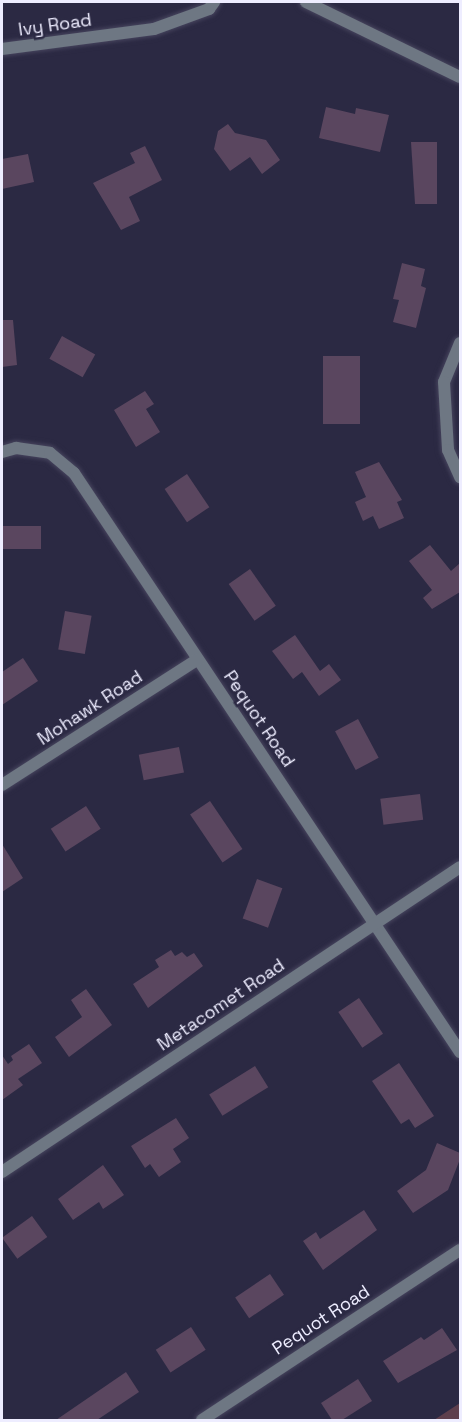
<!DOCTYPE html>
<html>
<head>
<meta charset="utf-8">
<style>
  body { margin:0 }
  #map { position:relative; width:462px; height:1422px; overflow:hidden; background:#2b2943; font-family:"Space Grotesk",sans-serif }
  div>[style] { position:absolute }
  .green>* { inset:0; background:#5e3f4d }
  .building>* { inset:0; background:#5a465f; transform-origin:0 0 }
  .roads { filter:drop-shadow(0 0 2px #46445d) drop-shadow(0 0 2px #46445d) }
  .minor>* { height:12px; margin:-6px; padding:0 6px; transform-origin:6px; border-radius:6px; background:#6e7783 }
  span { translate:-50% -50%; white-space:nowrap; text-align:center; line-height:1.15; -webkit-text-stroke:5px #2b2943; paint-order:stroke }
  .street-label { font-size:18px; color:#eeedff }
  .frame { position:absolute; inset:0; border:3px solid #eeedff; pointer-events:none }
</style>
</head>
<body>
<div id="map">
  <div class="green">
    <div style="clip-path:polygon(460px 1403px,460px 1420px,434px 1420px)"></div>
  </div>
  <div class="building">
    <div style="clip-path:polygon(326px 107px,355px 114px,356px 108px,389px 115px,380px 152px,319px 138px)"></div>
    <div style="clip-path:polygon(228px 124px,235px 133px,266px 140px,280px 160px,262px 174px,250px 157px,230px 171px,214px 149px,218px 131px)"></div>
    <div style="clip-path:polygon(411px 142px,437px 142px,437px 204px,415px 204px)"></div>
    <div style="clip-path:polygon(145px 146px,162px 180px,129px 197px,140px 221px,121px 230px,93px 183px,135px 163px,130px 153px)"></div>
    <div style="clip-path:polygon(28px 154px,34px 182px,2px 189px,2px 159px)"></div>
    <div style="clip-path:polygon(402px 263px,425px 269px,421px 286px,426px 288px,416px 328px,393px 322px,399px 300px,393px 299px)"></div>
    <div style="clip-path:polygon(2px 320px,13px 320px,17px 365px,2px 367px)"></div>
    <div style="left:62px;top:336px;width:38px;height:26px;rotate:29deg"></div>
    <div style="left:323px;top:356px;width:37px;height:68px"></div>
    <div style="clip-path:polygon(145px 391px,154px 404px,146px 409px,160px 432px,136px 447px,114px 410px)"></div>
    <div style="clip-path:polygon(379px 462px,402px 500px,397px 502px,404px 518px,379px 529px,373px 516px,363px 521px,355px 502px,366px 497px,355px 472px)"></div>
    <div style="left:187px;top:474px;width:40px;height:27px;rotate:56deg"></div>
    <div style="left:2px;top:526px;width:39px;height:23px"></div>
    <div style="clip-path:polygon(430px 545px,451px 571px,460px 563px,460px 592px,432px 609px,423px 598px,432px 590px,409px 561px)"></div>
    <div style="left:250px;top:569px;width:45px;height:26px;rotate:55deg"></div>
    <div style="left:65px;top:611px;width:27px;height:39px;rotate:10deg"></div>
    <div style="clip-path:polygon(295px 635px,320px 671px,329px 664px,341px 680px,319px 696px,302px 672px,293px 679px,272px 651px)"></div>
    <div style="clip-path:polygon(23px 658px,38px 681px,2px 705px,2px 672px)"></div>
    <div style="left:358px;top:719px;width:44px;height:26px;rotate:62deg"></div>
    <div style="left:179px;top:747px;width:26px;height:41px;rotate:79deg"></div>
    <div style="left:420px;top:794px;width:26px;height:40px;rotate:83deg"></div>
    <div style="left:210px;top:801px;width:58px;height:24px;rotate:56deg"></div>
    <div style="left:86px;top:806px;width:27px;height:42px;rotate:57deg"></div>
    <div style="clip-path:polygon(2px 844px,23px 878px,2px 892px)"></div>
    <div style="left:257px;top:879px;width:27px;height:42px;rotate:20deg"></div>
    <div style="clip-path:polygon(171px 950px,175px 956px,182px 952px,187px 957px,194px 953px,203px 966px,148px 1008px,133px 984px,159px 967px,155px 960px)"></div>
    <div style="clip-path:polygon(86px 989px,112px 1025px,69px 1057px,55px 1037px,82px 1017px,71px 1000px)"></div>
    <div style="left:359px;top:998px;width:43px;height:25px;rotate:56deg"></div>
    <div style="clip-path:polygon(29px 1044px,42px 1063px,18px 1079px,23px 1085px,2px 1100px,2px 1055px,8px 1064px,13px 1060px,11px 1056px)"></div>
    <div style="clip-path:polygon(399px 1063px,434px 1116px,415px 1128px,409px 1119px,401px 1124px,372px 1081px)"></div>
    <div style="left:255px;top:1066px;width:25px;height:54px;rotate:58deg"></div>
    <div style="clip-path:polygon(176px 1118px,189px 1138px,173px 1149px,181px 1162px,159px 1177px,150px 1164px,145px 1168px,131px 1146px)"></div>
    <div style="clip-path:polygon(437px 1143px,460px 1153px,460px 1159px,448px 1190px,413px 1213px,397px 1191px,426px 1170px)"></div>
    <div style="clip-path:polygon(103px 1165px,124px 1195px,103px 1209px,99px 1202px,73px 1220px,58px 1199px)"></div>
    <div style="clip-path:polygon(364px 1210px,377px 1230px,323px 1270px,303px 1241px,316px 1232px,320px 1239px)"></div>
    <div style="left:32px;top:1216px;width:26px;height:37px;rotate:54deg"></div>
    <div style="left:270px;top:1274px;width:25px;height:42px;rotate:56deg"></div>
    <div style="left:191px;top:1327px;width:27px;height:42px;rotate:57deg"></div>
    <div style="clip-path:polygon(442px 1328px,457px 1350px,398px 1383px,383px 1361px,421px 1337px,424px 1340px)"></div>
    <div style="clip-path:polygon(126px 1372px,139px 1392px,97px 1420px,56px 1420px)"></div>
    <div style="clip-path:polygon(358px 1379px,372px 1401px,342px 1420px,332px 1420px,321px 1403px)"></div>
  </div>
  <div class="roads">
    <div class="minor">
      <div style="left:306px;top:2px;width:171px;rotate:26deg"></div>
      <div style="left:2px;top:49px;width:153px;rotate:-7.5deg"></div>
      <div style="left:154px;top:29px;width:59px;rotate:-20deg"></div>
      <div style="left:209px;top:9px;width:9px;rotate:-54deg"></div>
      <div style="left:460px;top:343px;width:42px;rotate:112.3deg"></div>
      <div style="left:444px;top:382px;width:68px;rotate:86.6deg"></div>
      <div style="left:448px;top:450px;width:30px;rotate:66deg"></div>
      <div style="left:2px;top:452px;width:15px;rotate:-16deg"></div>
      <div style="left:16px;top:448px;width:34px;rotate:8deg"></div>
      <div style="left:50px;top:453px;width:31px;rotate:40deg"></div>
      <div style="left:74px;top:473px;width:696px;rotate:56.31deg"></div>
      <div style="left:2px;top:785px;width:232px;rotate:-32.7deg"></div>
      <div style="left:2px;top:1172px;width:550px;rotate:-33.66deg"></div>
      <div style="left:202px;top:1420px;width:309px;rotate:-33.4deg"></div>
    </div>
  </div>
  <div class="street-label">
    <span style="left:55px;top:25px;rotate:-8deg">Ivy Road</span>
    <span style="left:90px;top:708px;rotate:-33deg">Mohawk Road</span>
    <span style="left:259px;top:719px;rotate:56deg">Pequot Road</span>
    <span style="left:221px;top:1005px;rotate:-34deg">Metacomet Road</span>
    <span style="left:321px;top:1320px;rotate:-33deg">Pequot Road</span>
  </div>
  <div class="frame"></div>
</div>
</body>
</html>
